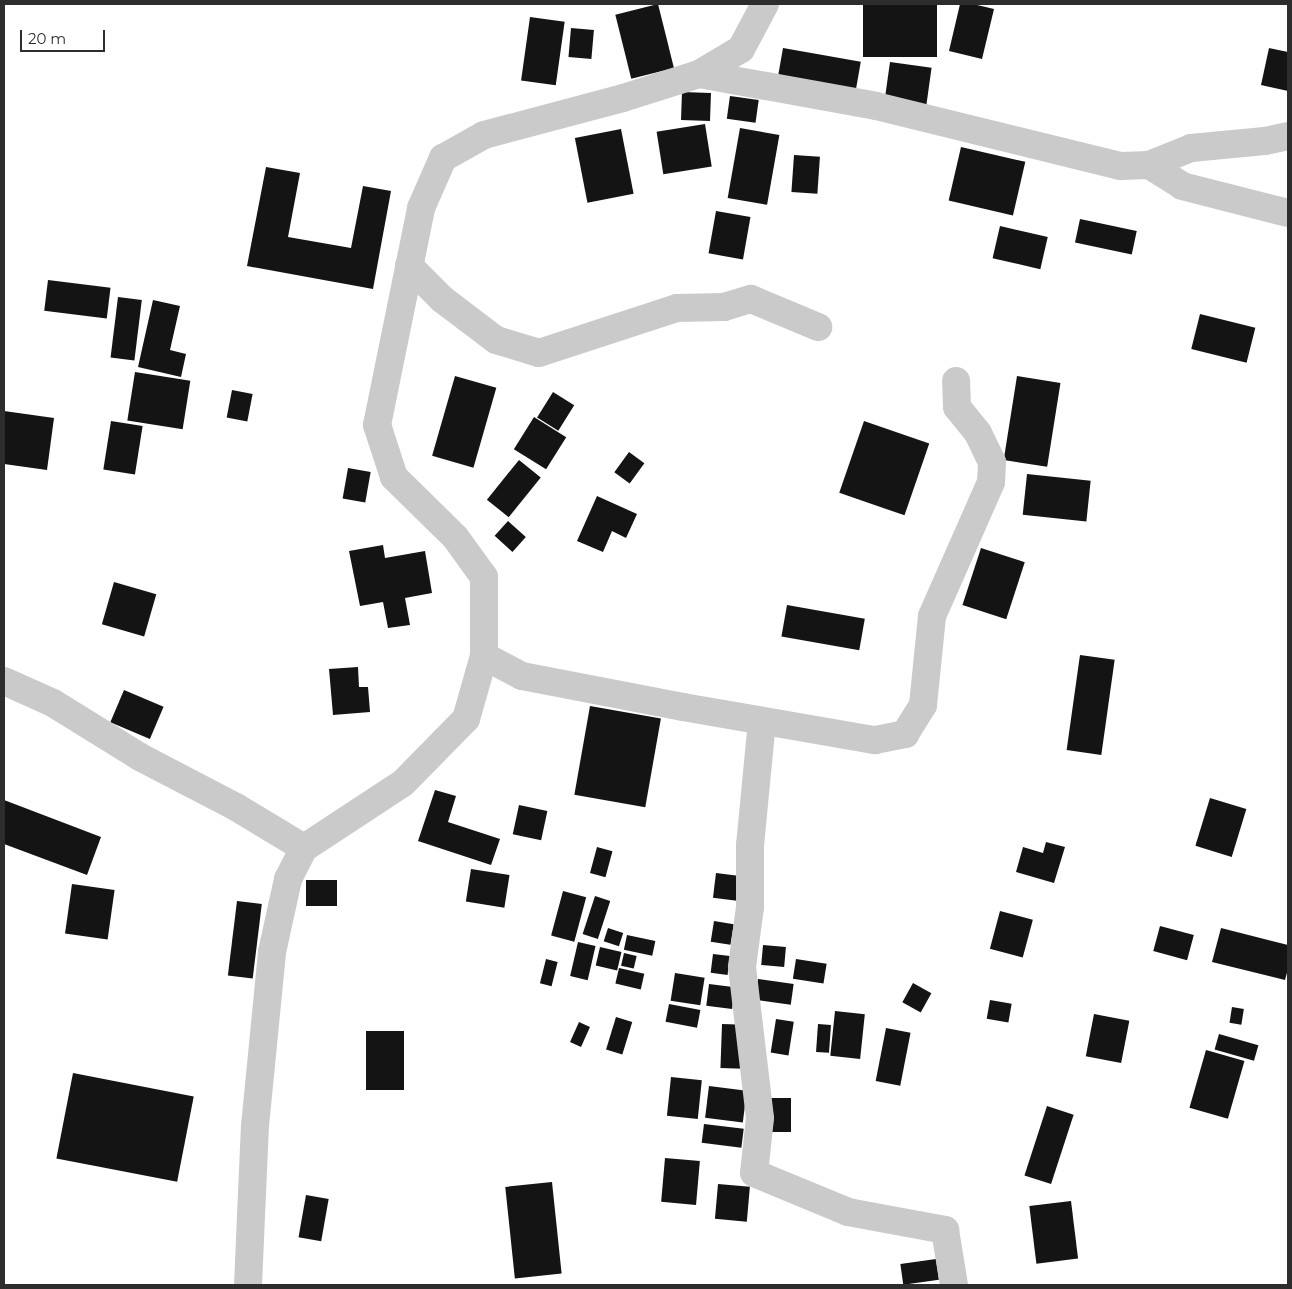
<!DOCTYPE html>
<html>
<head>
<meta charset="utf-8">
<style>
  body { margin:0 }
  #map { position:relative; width:1292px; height:1289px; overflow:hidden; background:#fff; font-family:Montserrat,sans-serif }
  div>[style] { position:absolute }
  .building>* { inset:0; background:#141414; transform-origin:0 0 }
  .minor>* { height:28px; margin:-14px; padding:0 14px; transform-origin:14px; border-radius:14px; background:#cacaca }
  span { translate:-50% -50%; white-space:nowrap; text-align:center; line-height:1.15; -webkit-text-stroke:5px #fff; paint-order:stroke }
  .frame { position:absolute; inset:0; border:5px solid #2d2d2d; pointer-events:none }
  .scale { position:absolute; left:20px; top:30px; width:85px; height:22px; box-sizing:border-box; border:2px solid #2d2d2d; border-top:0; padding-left:6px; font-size:15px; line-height:18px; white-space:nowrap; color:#2d2d2d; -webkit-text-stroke:4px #fff; paint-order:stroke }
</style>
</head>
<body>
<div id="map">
  <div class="building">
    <div style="left:658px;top:4px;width:66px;height:44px;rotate:76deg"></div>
    <div style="left:863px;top:4px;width:74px;height:53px"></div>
    <div style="clip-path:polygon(960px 4px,973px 4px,994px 9px,982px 59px,949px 51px)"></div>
    <div style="left:530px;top:17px;width:35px;height:64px;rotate:8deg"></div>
    <div style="left:571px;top:28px;width:23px;height:29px;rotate:5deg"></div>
    <div style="left:783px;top:48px;width:79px;height:36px;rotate:10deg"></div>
    <div style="clip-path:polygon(1269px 48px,1288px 52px,1288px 91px,1261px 85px)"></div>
    <div style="left:890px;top:62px;width:42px;height:37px;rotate:8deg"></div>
    <div style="left:682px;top:92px;width:29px;height:28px;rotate:2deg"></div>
    <div style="left:730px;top:96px;width:29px;height:23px;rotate:8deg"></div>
    <div style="left:705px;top:124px;width:43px;height:49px;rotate:81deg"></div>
    <div style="left:740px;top:128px;width:40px;height:71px;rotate:10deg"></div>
    <div style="left:621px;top:129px;width:66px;height:47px;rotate:79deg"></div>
    <div style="left:961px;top:147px;width:66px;height:55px;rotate:13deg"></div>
    <div style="left:794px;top:155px;width:26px;height:37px;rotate:4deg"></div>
    <div style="clip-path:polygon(266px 167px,300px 173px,288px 237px,351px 248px,363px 186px,391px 191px,373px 289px,247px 266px)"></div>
    <div style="left:716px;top:211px;width:35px;height:43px;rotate:10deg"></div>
    <div style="left:1080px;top:219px;width:58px;height:24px;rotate:12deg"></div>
    <div style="left:1000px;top:226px;width:49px;height:33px;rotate:13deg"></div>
    <div style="left:48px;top:280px;width:63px;height:31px;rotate:7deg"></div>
    <div style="left:118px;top:297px;width:24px;height:61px;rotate:7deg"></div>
    <div style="clip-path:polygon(153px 300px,180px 306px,170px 350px,186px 354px,181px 377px,138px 367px)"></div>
    <div style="left:1200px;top:314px;width:57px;height:36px;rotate:14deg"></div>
    <div style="left:135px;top:372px;width:56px;height:49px;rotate:9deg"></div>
    <div style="left:455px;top:376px;width:43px;height:83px;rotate:16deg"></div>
    <div style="left:1017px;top:376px;width:44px;height:85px;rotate:9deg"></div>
    <div style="left:232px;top:390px;width:21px;height:28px;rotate:11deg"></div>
    <div style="left:553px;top:392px;width:25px;height:30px;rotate:32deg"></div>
    <div style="clip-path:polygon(4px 411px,54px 418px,47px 470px,4px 464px)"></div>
    <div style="left:534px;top:417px;width:38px;height:38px;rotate:32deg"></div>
    <div style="left:111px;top:421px;width:32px;height:49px;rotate:9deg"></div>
    <div style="left:864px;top:421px;width:69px;height:76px;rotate:19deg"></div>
    <div style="left:629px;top:452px;width:19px;height:25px;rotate:36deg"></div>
    <div style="left:519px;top:460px;width:28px;height:51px;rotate:39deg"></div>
    <div style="left:348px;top:468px;width:23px;height:31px;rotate:10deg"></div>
    <div style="left:1027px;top:474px;width:64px;height:41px;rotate:6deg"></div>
    <div style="clip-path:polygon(597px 496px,637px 514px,626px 538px,612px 531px,603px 552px,577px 541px)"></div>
    <div style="left:508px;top:521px;width:24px;height:20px;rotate:42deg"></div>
    <div style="clip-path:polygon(383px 545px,385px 558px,425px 551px,432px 593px,405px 598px,410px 625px,388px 628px,383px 602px,360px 606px,349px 551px)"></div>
    <div style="left:981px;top:548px;width:46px;height:60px;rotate:18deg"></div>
    <div style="left:114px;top:582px;width:44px;height:44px;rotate:16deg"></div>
    <div style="left:787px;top:605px;width:79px;height:32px;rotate:10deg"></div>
    <div style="left:1080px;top:655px;width:35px;height:96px;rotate:8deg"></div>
    <div style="clip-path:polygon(358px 667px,359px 687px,368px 687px,370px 712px,333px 715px,329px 669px)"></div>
    <div style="left:124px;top:690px;width:43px;height:35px;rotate:23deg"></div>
    <div style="left:590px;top:706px;width:72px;height:90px;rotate:10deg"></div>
    <div style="clip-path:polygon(435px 790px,456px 796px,448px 822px,500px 839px,491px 865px,418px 841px)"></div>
    <div style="left:1210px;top:798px;width:38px;height:50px;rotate:17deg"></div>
    <div style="clip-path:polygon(4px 800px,101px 837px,87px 875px,4px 844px)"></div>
    <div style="left:519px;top:805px;width:29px;height:30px;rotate:12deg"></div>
    <div style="clip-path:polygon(1046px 842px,1065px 847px,1054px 883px,1016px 872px,1023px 847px,1043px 853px)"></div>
    <div style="left:597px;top:847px;width:16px;height:27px;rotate:15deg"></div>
    <div style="left:471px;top:869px;width:39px;height:33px;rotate:9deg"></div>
    <div style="left:716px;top:873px;width:24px;height:25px;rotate:7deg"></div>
    <div style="left:306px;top:880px;width:31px;height:26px"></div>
    <div style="left:72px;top:884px;width:43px;height:50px;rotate:8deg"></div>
    <div style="left:563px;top:891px;width:24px;height:46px;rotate:15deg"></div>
    <div style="left:595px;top:896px;width:16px;height:40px;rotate:18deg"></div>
    <div style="left:237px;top:901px;width:25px;height:75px;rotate:7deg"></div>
    <div style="left:1000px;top:911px;width:34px;height:39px;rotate:15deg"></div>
    <div style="left:714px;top:921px;width:20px;height:21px;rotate:9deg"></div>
    <div style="left:1160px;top:926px;width:35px;height:26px;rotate:15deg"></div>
    <div style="left:608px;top:928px;width:16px;height:14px;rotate:18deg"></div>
    <div style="clip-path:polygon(1221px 928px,1288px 945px,1288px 969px,1285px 980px,1212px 962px)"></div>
    <div style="left:627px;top:935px;width:29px;height:15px;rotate:12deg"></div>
    <div style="left:578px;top:942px;width:18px;height:35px;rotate:13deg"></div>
    <div style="left:763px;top:945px;width:23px;height:20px;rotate:5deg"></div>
    <div style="left:600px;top:947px;width:22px;height:19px;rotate:13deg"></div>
    <div style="left:624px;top:953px;width:13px;height:13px;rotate:13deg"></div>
    <div style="left:713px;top:954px;width:17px;height:19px;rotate:7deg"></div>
    <div style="left:546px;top:959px;width:12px;height:25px;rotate:14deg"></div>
    <div style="left:796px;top:959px;width:31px;height:20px;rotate:9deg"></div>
    <div style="left:619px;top:968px;width:26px;height:16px;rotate:13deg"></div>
    <div style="left:675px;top:973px;width:30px;height:28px;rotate:9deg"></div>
    <div style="left:758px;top:979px;width:36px;height:21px;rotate:8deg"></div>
    <div style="left:913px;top:983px;width:21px;height:22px;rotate:29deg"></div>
    <div style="left:709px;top:984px;width:26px;height:22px;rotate:7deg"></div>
    <div style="left:990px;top:1000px;width:22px;height:19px;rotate:10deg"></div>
    <div style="left:669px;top:1004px;width:32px;height:18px;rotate:11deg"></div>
    <div style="left:1232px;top:1007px;width:12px;height:16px;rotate:9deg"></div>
    <div style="left:835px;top:1011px;width:30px;height:45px;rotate:6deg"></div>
    <div style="left:1094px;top:1014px;width:36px;height:43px;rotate:11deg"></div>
    <div style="left:616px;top:1017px;width:17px;height:34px;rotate:17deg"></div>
    <div style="left:776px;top:1019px;width:18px;height:34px;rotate:9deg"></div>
    <div style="left:579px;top:1022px;width:12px;height:22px;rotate:24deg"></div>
    <div style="left:722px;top:1024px;width:23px;height:44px;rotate:2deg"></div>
    <div style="left:818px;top:1024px;width:13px;height:28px;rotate:4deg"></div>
    <div style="left:886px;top:1028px;width:25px;height:54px;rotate:11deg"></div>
    <div style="left:366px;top:1031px;width:38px;height:59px"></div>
    <div style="left:1219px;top:1034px;width:41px;height:16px;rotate:16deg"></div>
    <div style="left:1206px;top:1050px;width:40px;height:60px;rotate:16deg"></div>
    <div style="left:73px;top:1073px;width:123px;height:87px;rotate:11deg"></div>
    <div style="left:671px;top:1077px;width:31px;height:39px;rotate:6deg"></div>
    <div style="left:709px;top:1086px;width:38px;height:32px;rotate:7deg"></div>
    <div style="left:769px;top:1098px;width:22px;height:34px"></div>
    <div style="left:1047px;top:1106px;width:28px;height:73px;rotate:18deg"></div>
    <div style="left:704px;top:1124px;width:40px;height:19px;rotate:7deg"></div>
    <div style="left:665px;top:1158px;width:35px;height:44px;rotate:5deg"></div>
    <div style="left:552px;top:1182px;width:92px;height:47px;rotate:84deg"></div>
    <div style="left:718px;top:1184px;width:32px;height:35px;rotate:5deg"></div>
    <div style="left:306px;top:1195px;width:23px;height:43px;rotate:10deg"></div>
    <div style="left:1071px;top:1201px;width:58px;height:42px;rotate:83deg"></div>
    <div style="left:936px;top:1259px;width:21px;height:36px;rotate:82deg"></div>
  </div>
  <div class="minor">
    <div style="left:699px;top:74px;width:180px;rotate:10.2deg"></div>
    <div style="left:876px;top:106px;width:252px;rotate:13.8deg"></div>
    <div style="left:1121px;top:166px;width:28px;rotate:-2deg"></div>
    <div style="left:1149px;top:165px;width:45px;rotate:-22deg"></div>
    <div style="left:1191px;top:148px;width:74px;rotate:-5.4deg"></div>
    <div style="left:1265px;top:141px;width:24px;rotate:-12deg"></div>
    <div style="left:1149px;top:165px;width:39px;rotate:32deg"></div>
    <div style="left:1182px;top:186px;width:109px;rotate:14.3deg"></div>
    <div style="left:409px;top:266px;width:47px;rotate:45deg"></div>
    <div style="left:442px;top:299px;width:68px;rotate:37.2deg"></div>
    <div style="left:496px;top:340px;width:45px;rotate:16.8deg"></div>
    <div style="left:539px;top:353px;width:145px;rotate:-18.1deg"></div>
    <div style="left:677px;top:308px;width:47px;rotate:-1.2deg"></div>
    <div style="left:724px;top:307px;width:28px;rotate:-17deg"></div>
    <div style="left:751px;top:299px;width:73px;rotate:22.7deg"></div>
    <div style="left:484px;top:656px;width:43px;rotate:27.8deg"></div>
    <div style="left:522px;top:676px;width:164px;rotate:10.9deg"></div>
    <div style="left:683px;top:707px;width:195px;rotate:9.8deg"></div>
    <div style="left:875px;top:740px;width:31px;rotate:-11deg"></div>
    <div style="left:905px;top:734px;width:34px;rotate:-58deg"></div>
    <div style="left:923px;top:705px;width:89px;rotate:-84.2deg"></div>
    <div style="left:932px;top:616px;width:146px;rotate:-66.2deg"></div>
    <div style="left:991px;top:482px;width:20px;rotate:-87deg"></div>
    <div style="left:992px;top:462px;width:32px;rotate:-116deg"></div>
    <div style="left:978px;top:433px;width:33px;rotate:-129deg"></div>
    <div style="left:957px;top:407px;width:26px;rotate:-92deg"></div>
    <div style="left:4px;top:681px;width:54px;rotate:24.2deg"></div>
    <div style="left:53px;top:703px;width:102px;rotate:31.8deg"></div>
    <div style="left:140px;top:757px;width:108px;rotate:27.5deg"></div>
    <div style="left:236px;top:807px;width:79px;rotate:31.1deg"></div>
    <div style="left:762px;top:721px;width:125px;rotate:95.5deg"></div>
    <div style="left:750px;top:845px;width:62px;rotate:90deg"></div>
    <div style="left:750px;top:907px;width:61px;rotate:97.6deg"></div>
    <div style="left:742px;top:967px;width:152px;rotate:83.2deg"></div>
    <div style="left:760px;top:1118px;width:55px;rotate:96.2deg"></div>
    <div style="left:754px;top:1173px;width:102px;rotate:22.5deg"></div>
    <div style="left:848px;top:1212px;width:99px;rotate:10.5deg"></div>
    <div style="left:945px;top:1230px;width:56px;rotate:80.7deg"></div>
    <div style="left:248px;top:1285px;width:159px;rotate:-87.5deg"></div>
    <div style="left:255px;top:1126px;width:175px;rotate:-84.4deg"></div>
    <div style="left:272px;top:952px;width:75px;rotate:-77.6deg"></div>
    <div style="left:288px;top:879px;width:35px;rotate:-63deg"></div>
    <div style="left:304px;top:848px;width:118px;rotate:-33.3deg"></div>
    <div style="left:403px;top:783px;width:90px;rotate:-45.5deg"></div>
    <div style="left:466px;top:719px;width:66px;rotate:-74.1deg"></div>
    <div style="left:484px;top:656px;width:79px;rotate:-90deg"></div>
    <div style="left:484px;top:577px;width:49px;rotate:-125.9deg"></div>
    <div style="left:455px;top:537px;width:86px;rotate:-135.5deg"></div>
    <div style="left:394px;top:477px;width:55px;rotate:-108.1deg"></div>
    <div style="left:377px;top:425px;width:221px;rotate:-78.5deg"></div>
    <div style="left:421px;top:208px;width:55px;rotate:-66.3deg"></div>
    <div style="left:443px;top:158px;width:47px;rotate:-29.3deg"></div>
    <div style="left:484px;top:135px;width:144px;rotate:-14.9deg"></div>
    <div style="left:623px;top:98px;width:80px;rotate:-17.5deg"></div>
    <div style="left:699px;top:74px;width:49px;rotate:-30.8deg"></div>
    <div style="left:741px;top:49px;width:51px;rotate:-61.9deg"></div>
  </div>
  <div class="frame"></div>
  <div class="scale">20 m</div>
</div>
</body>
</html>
